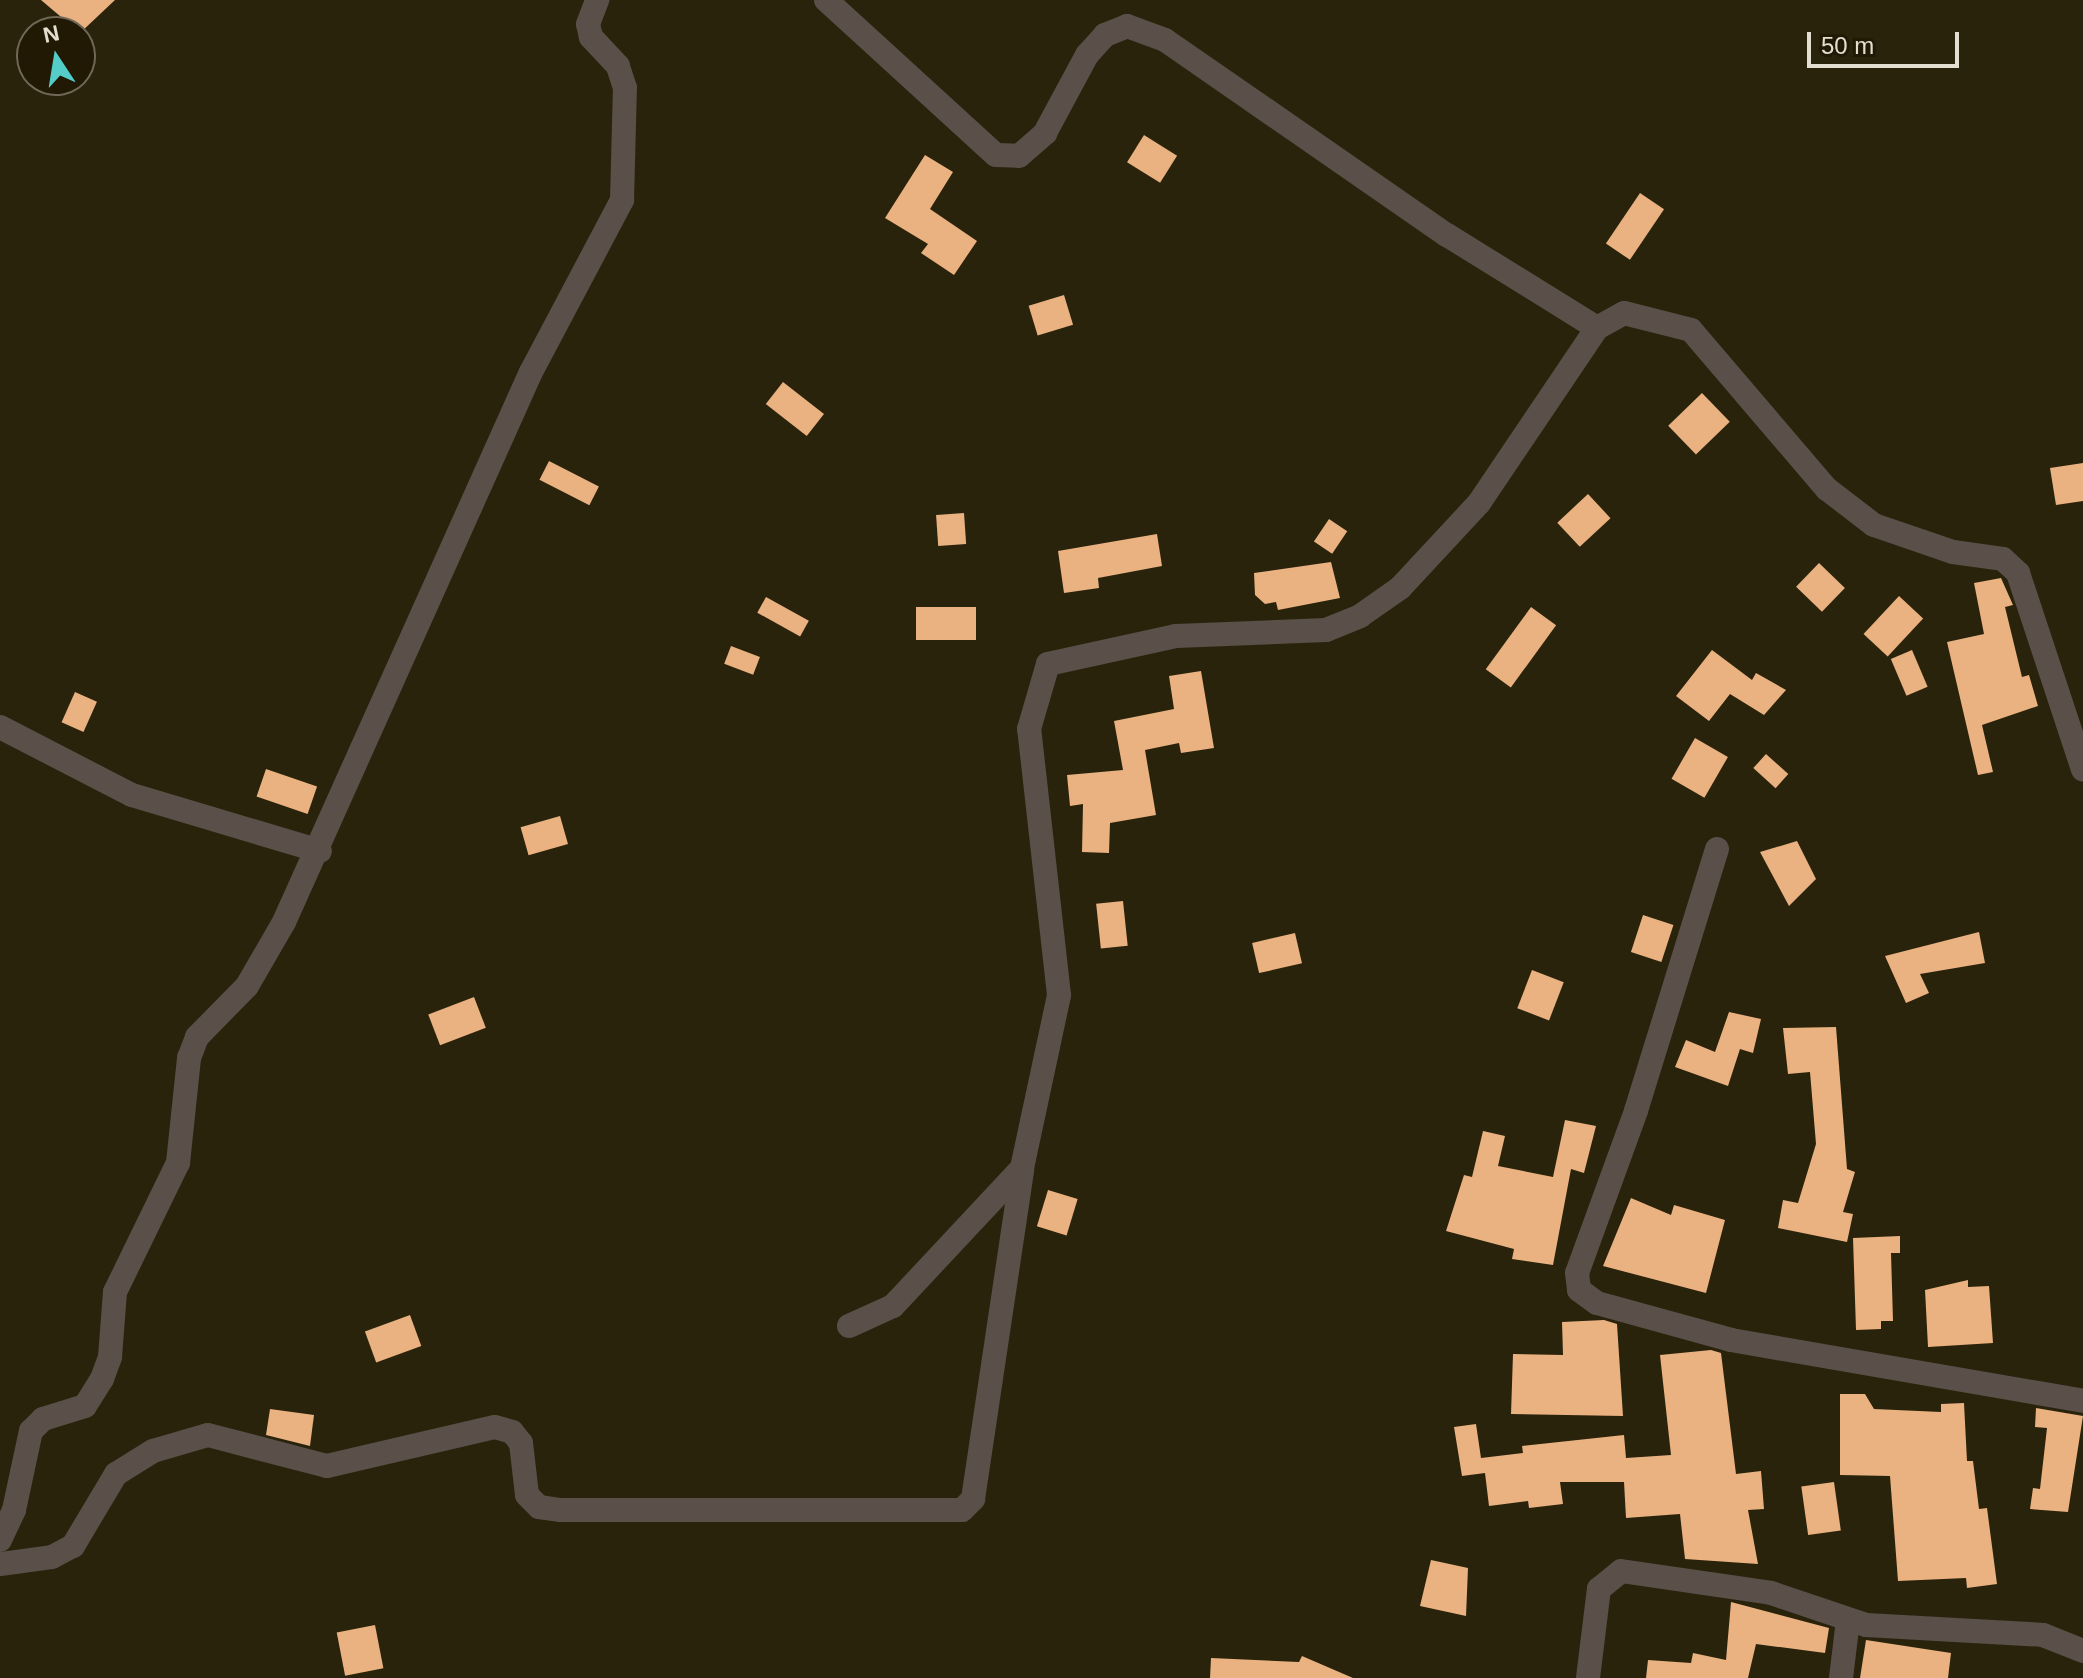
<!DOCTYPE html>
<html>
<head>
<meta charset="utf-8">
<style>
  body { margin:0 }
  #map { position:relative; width:2083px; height:1678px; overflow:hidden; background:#2a230c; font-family:Arial,sans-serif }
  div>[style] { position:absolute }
  .building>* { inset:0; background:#eab181; transform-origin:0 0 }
  .minor>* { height:24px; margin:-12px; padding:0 12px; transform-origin:12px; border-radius:12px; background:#5a5049 }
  span { translate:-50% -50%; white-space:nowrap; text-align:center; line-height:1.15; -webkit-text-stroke:8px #211904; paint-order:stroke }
  .north { position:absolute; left:16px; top:16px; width:80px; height:80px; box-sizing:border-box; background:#211904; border:2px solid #6f6856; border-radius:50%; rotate:348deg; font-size:22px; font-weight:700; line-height:32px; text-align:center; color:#e3ded0 }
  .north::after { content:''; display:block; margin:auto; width:28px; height:36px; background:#54cdc8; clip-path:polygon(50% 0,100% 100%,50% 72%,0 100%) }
  .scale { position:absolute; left:1807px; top:32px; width:152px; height:36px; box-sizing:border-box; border:4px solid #e3ded0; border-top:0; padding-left:10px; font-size:24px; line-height:28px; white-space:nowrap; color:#e3ded0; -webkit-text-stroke:6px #211904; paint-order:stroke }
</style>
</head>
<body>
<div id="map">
  <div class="building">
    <div style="clip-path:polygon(41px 0,115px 0,80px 33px)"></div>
    <div style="left:1144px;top:135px;width:39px;height:32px;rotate:32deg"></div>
    <div style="clip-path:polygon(925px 155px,953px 172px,930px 209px,977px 241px,954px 275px,921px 253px,928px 244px,885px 218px)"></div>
    <div style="left:1640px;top:193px;width:29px;height:61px;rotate:34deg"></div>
    <div style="left:1064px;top:295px;width:31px;height:37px;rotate:73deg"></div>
    <div style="left:783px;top:382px;width:52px;height:28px;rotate:38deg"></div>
    <div style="left:1702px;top:393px;width:40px;height:47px;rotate:46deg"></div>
    <div style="left:549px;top:461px;width:56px;height:21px;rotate:27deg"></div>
    <div style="clip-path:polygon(2083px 463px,2083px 501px,2056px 505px,2050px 468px)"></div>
    <div style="left:1588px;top:494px;width:33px;height:42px;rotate:47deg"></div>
    <div style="left:964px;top:513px;width:31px;height:28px;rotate:86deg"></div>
    <div style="left:1329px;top:519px;width:22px;height:27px;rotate:34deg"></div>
    <div style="clip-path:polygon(1157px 534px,1162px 566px,1098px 578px,1099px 588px,1064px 593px,1058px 551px)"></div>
    <div style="clip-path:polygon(1331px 562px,1340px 598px,1278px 610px,1276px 602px,1265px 604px,1255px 595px,1254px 573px)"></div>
    <div style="left:1819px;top:563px;width:36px;height:33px;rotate:44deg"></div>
    <div style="clip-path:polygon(2001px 578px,2013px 605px,2005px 607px,2022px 677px,2029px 675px,2038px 706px,1982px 725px,1993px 772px,1978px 775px,1947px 642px,1984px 634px,1974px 583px)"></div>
    <div style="left:1899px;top:596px;width:33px;height:52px;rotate:43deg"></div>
    <div style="left:766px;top:597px;width:49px;height:18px;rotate:29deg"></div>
    <div style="left:976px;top:607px;width:33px;height:60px;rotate:90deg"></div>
    <div style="left:1531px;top:607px;width:31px;height:77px;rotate:36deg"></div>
    <div style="left:731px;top:646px;width:31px;height:19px;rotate:21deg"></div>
    <div style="clip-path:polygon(1712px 650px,1752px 680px,1756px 673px,1786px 690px,1764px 715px,1730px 694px,1709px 721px,1676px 696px)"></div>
    <div style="left:1912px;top:650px;width:40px;height:23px;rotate:67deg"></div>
    <div style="clip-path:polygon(1201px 671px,1214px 748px,1181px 753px,1179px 743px,1145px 750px,1156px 815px,1110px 823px,1109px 853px,1082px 852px,1083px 804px,1070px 806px,1067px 775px,1123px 770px,1114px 721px,1174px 709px,1169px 676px)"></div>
    <div style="left:75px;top:692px;width:24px;height:33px;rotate:24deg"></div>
    <div style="left:1695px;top:738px;width:38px;height:47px;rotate:30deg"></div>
    <div style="left:1766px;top:754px;width:30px;height:19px;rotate:42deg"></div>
    <div style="left:266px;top:769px;width:54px;height:29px;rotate:19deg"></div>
    <div style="left:560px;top:816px;width:29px;height:41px;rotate:74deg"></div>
    <div style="clip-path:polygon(1797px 841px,1816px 879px,1789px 906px,1760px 852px)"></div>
    <div style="left:1123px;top:901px;width:45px;height:27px;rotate:84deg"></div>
    <div style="left:1643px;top:915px;width:32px;height:39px;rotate:18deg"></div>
    <div style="clip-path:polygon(1979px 932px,1985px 963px,1920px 974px,1929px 993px,1906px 1003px,1885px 956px)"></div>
    <div style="left:1295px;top:933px;width:31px;height:44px;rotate:77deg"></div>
    <div style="left:1532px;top:970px;width:34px;height:41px;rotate:21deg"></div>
    <div style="left:474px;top:997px;width:33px;height:49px;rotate:69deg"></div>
    <div style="clip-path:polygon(1729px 1012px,1761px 1019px,1753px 1053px,1740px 1049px,1728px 1086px,1675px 1067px,1686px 1040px,1715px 1052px)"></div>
    <div style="clip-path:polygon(1836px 1027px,1847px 1169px,1855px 1172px,1843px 1212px,1853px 1214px,1847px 1242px,1778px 1228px,1783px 1200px,1798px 1203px,1816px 1144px,1810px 1072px,1788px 1074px,1783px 1028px)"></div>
    <div style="clip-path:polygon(1565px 1120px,1596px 1126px,1584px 1173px,1571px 1169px,1553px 1265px,1512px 1259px,1514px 1249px,1446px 1231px,1464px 1175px,1472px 1177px,1483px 1131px,1505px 1136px,1498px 1166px,1553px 1177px)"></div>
    <div style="left:1048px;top:1190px;width:31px;height:38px;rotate:17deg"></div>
    <div style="clip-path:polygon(1631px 1198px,1671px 1215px,1674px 1205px,1725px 1220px,1706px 1293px,1603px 1266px)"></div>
    <div style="clip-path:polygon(1900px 1236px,1900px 1253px,1891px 1253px,1893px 1321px,1881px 1321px,1881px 1329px,1856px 1330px,1853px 1238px)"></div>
    <div style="clip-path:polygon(1968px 1280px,1968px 1287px,1989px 1286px,1993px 1343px,1928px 1347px,1925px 1290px)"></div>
    <div style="left:410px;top:1315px;width:33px;height:48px;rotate:70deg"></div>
    <div style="clip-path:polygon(1604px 1320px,1617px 1324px,1623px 1416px,1511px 1414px,1513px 1354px,1563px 1355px,1562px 1322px)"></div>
    <div style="clip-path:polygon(1711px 1350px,1721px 1353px,1736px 1474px,1761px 1471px,1764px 1509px,1748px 1510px,1758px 1564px,1685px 1559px,1680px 1514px,1626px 1518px,1624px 1482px,1560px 1482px,1563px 1504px,1529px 1508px,1528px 1501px,1489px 1506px,1485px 1473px,1462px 1476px,1454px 1427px,1476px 1424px,1481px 1458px,1523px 1453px,1522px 1446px,1624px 1435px,1626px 1458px,1671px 1455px,1660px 1355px)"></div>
    <div style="clip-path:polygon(1840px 1394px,1865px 1394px,1874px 1409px,1941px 1412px,1941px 1404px,1964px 1403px,1967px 1461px,1973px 1461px,1979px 1509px,1987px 1508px,1997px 1584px,1967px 1588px,1966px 1578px,1898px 1581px,1890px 1476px,1840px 1475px)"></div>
    <div style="clip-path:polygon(2036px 1408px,2083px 1416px,2068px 1512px,2030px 1509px,2033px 1488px,2040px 1489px,2047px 1428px,2035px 1427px)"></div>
    <div style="clip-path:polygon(270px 1409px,314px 1415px,310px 1446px,266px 1435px)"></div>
    <div style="left:1834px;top:1482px;width:49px;height:33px;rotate:82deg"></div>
    <div style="clip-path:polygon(1431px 1560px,1468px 1568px,1466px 1616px,1420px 1606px)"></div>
    <div style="clip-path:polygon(1731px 1602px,1829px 1628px,1825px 1653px,1756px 1644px,1748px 1678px,1646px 1678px,1648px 1660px,1691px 1663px,1693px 1653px,1726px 1660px)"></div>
    <div style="left:375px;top:1625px;width:44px;height:39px;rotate:79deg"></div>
    <div style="clip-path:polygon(1866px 1640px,1951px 1653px,1948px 1678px,1860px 1678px)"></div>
    <div style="clip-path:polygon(1302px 1656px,1353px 1678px,1210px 1678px,1211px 1658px,1299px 1662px)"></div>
  </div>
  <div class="minor">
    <div style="left:826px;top:0;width:230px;rotate:42.4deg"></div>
    <div style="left:996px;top:155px;width:23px;rotate:2deg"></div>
    <div style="left:1019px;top:156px;width:35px;rotate:-41deg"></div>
    <div style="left:1045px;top:133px;width:89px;rotate:-61.7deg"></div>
    <div style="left:1087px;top:55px;width:27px;rotate:-48deg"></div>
    <div style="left:1105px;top:35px;width:24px;rotate:-22deg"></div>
    <div style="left:1127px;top:26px;width:40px;rotate:20.2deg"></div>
    <div style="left:1165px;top:40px;width:343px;rotate:34.7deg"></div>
    <div style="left:1447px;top:235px;width:176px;rotate:31.8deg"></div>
    <div style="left:0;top:727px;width:148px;rotate:27.3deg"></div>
    <div style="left:132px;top:795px;width:196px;rotate:16.6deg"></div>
    <div style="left:1717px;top:849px;width:274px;rotate:107.2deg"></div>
    <div style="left:1636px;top:1111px;width:172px;rotate:110deg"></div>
    <div style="left:1577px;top:1273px;width:17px;rotate:83deg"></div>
    <div style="left:1579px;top:1290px;width:22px;rotate:36deg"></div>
    <div style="left:1597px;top:1303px;width:139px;rotate:15.4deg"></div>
    <div style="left:1731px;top:1340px;width:357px;rotate:9.8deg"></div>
    <div style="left:849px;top:1326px;width:48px;rotate:-24.4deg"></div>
    <div style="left:893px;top:1306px;width:189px;rotate:-46.9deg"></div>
    <div style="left:1022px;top:1168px;width:177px;rotate:-77.9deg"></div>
    <div style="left:1059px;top:995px;width:268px;rotate:-96.4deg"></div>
    <div style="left:1029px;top:729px;width:68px;rotate:-73.7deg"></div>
    <div style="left:1048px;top:664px;width:131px;rotate:-12.3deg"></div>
    <div style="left:1176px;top:636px;width:150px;rotate:-2.3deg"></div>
    <div style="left:1326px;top:630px;width:37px;rotate:-22deg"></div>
    <div style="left:1360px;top:616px;width:49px;rotate:-35deg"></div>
    <div style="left:1400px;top:588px;width:116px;rotate:-47.1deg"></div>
    <div style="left:1479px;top:503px;width:211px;rotate:-56deg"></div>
    <div style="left:1597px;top:328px;width:31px;rotate:-29deg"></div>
    <div style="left:1624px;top:313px;width:69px;rotate:14.2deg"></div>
    <div style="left:1691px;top:330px;width:209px;rotate:49.5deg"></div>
    <div style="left:1827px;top:489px;width:59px;rotate:37.5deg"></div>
    <div style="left:1874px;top:525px;width:83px;rotate:18.9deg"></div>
    <div style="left:1953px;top:552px;width:50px;rotate:8deg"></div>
    <div style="left:2003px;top:559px;width:21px;rotate:43deg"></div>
    <div style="left:2018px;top:573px;width:207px;rotate:71.7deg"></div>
    <div style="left:0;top:1540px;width:33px;rotate:-65deg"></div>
    <div style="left:14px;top:1510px;width:81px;rotate:-77.9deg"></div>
    <div style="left:31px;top:1431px;width:17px;rotate:-45deg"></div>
    <div style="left:43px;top:1419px;width:44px;rotate:-17.2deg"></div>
    <div style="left:85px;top:1406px;width:32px;rotate:-58deg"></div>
    <div style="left:102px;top:1379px;width:23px;rotate:-70deg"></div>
    <div style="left:110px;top:1357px;width:65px;rotate:-85.6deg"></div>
    <div style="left:115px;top:1292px;width:144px;rotate:-64deg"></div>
    <div style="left:178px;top:1163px;width:106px;rotate:-84deg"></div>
    <div style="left:189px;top:1058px;width:22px;rotate:-69deg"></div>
    <div style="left:197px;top:1037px;width:71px;rotate:-45.6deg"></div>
    <div style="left:247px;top:986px;width:74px;rotate:-60deg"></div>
    <div style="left:284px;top:922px;width:603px;rotate:-65.82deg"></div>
    <div style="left:531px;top:372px;width:195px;rotate:-62.1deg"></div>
    <div style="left:622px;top:200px;width:112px;rotate:-88.5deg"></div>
    <div style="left:625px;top:88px;width:23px;rotate:-108deg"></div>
    <div style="left:618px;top:66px;width:40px;rotate:-133deg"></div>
    <div style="left:591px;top:37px;width:13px;rotate:-103deg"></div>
    <div style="left:588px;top:24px;width:26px;rotate:-69deg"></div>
    <div style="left:0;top:1564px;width:52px;rotate:-7.7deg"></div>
    <div style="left:52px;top:1557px;width:24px;rotate:-28deg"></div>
    <div style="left:73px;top:1546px;width:84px;rotate:-59.2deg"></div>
    <div style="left:116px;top:1474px;width:44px;rotate:-31.9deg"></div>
    <div style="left:153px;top:1451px;width:57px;rotate:-16.2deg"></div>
    <div style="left:208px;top:1435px;width:123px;rotate:14.6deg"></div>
    <div style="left:327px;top:1466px;width:172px;rotate:-13.1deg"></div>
    <div style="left:495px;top:1427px;width:18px;rotate:16deg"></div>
    <div style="left:512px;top:1432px;width:14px;rotate:51deg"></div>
    <div style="left:521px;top:1443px;width:52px;rotate:83.4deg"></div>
    <div style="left:527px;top:1495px;width:17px;rotate:45deg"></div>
    <div style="left:539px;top:1507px;width:22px;rotate:8deg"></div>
    <div style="left:561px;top:1510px;width:401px"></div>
    <div style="left:962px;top:1510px;width:16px;rotate:-45deg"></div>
    <div style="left:973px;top:1499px;width:333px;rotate:-81.5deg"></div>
    <div style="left:1588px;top:1678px;width:90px;rotate:-83deg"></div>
    <div style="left:1599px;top:1589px;width:28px;rotate:-39deg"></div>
    <div style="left:1621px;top:1571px;width:152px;rotate:8.3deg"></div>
    <div style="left:1771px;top:1593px;width:100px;rotate:18.6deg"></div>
    <div style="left:1866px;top:1625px;width:177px;rotate:3.2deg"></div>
    <div style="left:2043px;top:1635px;width:43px;rotate:21.8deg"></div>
    <div style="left:1841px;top:1678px;width:58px;rotate:-83.1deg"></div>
  </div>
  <div class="north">N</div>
  <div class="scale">50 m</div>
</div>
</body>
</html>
